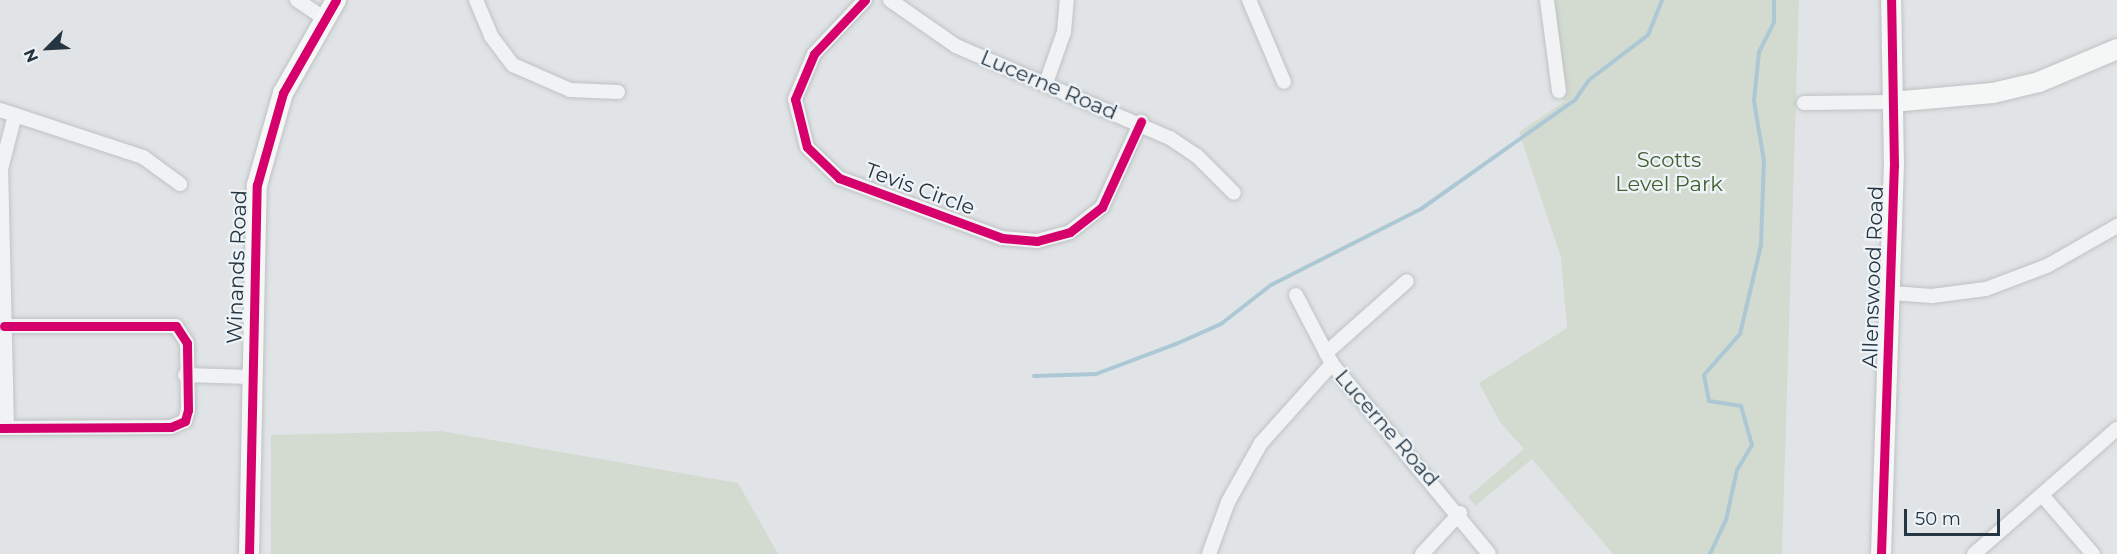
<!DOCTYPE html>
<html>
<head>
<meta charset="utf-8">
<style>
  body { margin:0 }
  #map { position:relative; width:2117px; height:554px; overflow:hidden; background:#e1e4e6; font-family:Montserrat,sans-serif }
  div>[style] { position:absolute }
  .green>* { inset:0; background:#d3dbd0 }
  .stream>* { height:4px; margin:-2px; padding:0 2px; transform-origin:2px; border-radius:2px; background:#acc8d5 }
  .roads { filter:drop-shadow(0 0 2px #bfc2c4) drop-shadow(0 0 2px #bfc2c4) }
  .street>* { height:14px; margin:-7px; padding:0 7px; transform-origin:7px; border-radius:7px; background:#f0f2f3 }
  .secondary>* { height:20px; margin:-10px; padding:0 10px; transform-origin:10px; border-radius:10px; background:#f5f6f6 }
  .cycleway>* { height:9px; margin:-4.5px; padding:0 4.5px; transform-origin:4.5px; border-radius:4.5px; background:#d6006c }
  span { translate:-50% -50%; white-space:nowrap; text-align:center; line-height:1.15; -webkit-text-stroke:4.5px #eef3f7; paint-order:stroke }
  .street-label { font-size:21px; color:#253642 }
  .park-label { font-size:21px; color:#435f31 }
  .north { position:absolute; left:18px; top:18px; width:60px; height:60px; -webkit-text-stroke:4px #eef3f7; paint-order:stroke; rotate:246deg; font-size:16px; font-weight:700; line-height:24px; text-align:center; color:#253642 }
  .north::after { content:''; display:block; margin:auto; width:21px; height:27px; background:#253642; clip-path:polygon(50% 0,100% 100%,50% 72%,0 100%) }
  .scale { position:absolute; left:1904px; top:509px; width:96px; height:27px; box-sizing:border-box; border:3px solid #253642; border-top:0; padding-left:8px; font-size:18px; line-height:21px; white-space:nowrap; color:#253642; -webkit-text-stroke:4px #eef3f7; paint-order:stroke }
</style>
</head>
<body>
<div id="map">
  <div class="green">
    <div style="clip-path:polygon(1549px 0,1799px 0,1782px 554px,1613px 554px,1532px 459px,1475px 506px,1468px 497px,1524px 449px,1500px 422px,1479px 383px,1567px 328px,1561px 257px,1519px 132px,1564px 102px)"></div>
    <div style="clip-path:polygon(441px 431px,738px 483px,778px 554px,271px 554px,271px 435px)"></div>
  </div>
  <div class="stream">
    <div style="left:1034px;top:376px;width:62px;rotate:-1.8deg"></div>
    <div style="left:1096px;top:374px;width:85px;rotate:-20.6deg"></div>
    <div style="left:1176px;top:344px;width:49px;rotate:-24deg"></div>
    <div style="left:1221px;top:324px;width:63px;rotate:-38deg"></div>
    <div style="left:1271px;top:285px;width:168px;rotate:-26.9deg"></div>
    <div style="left:1421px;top:209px;width:189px;rotate:-35.3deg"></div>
    <div style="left:1575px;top:100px;width:24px;rotate:-55deg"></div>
    <div style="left:1589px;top:80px;width:74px;rotate:-37.3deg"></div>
    <div style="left:1648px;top:35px;width:38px;rotate:-68deg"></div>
    <div style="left:1710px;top:554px;width:38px;rotate:-65deg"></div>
    <div style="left:1726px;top:520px;width:51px;rotate:-77.6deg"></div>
    <div style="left:1737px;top:470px;width:29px;rotate:-59deg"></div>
    <div style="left:1752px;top:445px;width:41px;rotate:-105.8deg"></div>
    <div style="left:1741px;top:406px;width:32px;rotate:-171deg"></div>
    <div style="left:1709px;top:401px;width:26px;rotate:-101deg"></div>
    <div style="left:1704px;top:375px;width:55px;rotate:-48.7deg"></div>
    <div style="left:1740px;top:334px;width:91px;rotate:-76.7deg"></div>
    <div style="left:1761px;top:245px;width:84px;rotate:-88deg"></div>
    <div style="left:1764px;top:161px;width:61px;rotate:-99.5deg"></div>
    <div style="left:1754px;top:101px;width:49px;rotate:-84.2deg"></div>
    <div style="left:1759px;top:52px;width:34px;rotate:-63deg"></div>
    <div style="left:1774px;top:22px;width:22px;rotate:-90deg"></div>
  </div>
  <div class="roads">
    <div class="street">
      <div style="left:297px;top:0;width:32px;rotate:34deg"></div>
      <div style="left:476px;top:0;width:39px;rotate:67deg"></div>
      <div style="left:491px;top:36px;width:36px;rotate:53deg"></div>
      <div style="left:513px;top:65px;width:62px;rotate:23.7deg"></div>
      <div style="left:570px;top:90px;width:48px;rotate:2.4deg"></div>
      <div style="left:865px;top:0;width:74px;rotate:133.4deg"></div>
      <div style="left:814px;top:54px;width:49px;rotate:112.9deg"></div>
      <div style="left:795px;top:99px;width:49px;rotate:76deg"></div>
      <div style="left:807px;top:147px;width:45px;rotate:44.1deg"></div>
      <div style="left:839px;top:178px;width:174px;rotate:20.2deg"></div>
      <div style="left:1002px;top:238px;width:35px;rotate:5deg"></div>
      <div style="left:1037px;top:241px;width:34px;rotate:-15deg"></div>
      <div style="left:1070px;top:232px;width:41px;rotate:-38deg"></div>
      <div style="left:1102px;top:207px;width:94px;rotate:-65.4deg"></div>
      <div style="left:890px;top:0;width:80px;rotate:34.9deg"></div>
      <div style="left:956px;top:46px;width:233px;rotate:23.3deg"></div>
      <div style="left:1170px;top:138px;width:32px;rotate:34deg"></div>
      <div style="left:1197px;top:156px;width:52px;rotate:45deg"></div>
      <div style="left:1249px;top:0;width:89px;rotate:66.9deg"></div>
      <div style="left:1547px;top:0;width:92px;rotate:82.5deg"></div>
      <div style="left:1046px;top:83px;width:54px;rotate:-70.6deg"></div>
      <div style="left:1064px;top:32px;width:32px;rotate:-85deg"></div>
      <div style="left:1804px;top:103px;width:88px;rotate:-0.7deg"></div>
      <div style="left:0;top:110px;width:151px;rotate:18.2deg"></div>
      <div style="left:143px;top:157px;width:46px;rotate:36.1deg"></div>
      <div style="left:1891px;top:293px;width:41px;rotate:4.2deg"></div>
      <div style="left:1932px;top:296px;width:54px;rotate:-7.4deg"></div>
      <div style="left:1986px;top:289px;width:65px;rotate:-20.7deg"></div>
      <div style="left:2047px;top:266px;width:81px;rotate:-29.7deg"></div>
      <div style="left:1296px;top:295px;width:78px;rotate:62.4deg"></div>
      <div style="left:1332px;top:364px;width:246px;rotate:50.4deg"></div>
      <div style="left:1326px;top:353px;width:108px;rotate:-41.6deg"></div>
      <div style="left:185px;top:375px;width:66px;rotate:1.7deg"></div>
      <div style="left:0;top:428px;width:171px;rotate:-0.3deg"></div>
      <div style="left:171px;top:427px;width:15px;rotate:-23deg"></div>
      <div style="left:185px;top:421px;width:11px;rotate:-75deg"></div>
      <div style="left:188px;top:410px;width:67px;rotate:-90.9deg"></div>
      <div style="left:187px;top:343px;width:20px;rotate:-123deg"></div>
      <div style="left:176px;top:326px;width:172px;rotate:180deg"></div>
      <div style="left:7px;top:428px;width:259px;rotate:-91.3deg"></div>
      <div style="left:1px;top:169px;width:56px;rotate:-75.5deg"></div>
      <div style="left:2042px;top:495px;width:78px;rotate:49.2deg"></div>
      <div style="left:1209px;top:554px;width:55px;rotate:-69.9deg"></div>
      <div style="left:1228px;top:502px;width:68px;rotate:-60.8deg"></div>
      <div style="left:1261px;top:443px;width:106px;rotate:-48.1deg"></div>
      <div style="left:1422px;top:554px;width:56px;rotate:-47.2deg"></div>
      <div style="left:1974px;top:554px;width:190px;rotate:-41.2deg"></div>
    </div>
    <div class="secondary">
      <div style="left:1892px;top:102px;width:101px;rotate:-5.1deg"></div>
      <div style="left:1993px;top:93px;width:47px;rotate:-13.4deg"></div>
      <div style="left:2039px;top:82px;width:85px;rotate:-22.9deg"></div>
      <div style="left:249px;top:554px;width:369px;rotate:-88.8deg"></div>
      <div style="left:257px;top:185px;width:96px;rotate:-74.2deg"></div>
      <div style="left:283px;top:93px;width:107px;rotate:-60.3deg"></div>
      <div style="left:1881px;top:554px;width:388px;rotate:-88.1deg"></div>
      <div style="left:1894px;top:166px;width:166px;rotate:-91deg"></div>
    </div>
  </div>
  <div class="cycleway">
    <div style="left:865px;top:0;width:74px;rotate:133.4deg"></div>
    <div style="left:814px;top:54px;width:49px;rotate:112.9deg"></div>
    <div style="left:795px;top:99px;width:49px;rotate:76deg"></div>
    <div style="left:807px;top:147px;width:45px;rotate:44.1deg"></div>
    <div style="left:839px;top:178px;width:174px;rotate:20.2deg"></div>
    <div style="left:1002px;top:238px;width:35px;rotate:5deg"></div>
    <div style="left:1037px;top:241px;width:34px;rotate:-15deg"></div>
    <div style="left:1070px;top:232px;width:41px;rotate:-38deg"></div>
    <div style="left:1102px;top:207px;width:94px;rotate:-65.4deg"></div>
    <div style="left:0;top:428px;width:171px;rotate:-0.3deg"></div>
    <div style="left:171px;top:427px;width:15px;rotate:-23deg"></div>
    <div style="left:185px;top:421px;width:11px;rotate:-75deg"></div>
    <div style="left:188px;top:410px;width:67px;rotate:-90.9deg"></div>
    <div style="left:187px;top:343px;width:20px;rotate:-123deg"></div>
    <div style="left:176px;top:326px;width:172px;rotate:180deg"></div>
    <div style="left:249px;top:554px;width:369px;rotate:-88.8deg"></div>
    <div style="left:257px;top:185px;width:96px;rotate:-74.2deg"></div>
    <div style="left:283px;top:93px;width:107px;rotate:-60.3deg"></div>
    <div style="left:1881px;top:554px;width:388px;rotate:-88.1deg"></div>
    <div style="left:1894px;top:166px;width:166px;rotate:-91deg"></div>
  </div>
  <div class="street-label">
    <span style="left:1049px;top:85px;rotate:23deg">Lucerne Road</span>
    <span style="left:920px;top:189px;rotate:20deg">Tevis Circle</span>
    <span style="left:237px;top:267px;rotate:-88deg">Winands Road</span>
    <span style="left:1873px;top:277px;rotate:-88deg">Allenswood Road</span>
    <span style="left:1387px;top:428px;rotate:49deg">Lucerne Road</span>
  </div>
  <div class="park-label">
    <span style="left:1669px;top:172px">Scotts<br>Level Park</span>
  </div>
  <div class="north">N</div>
  <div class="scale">50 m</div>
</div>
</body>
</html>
